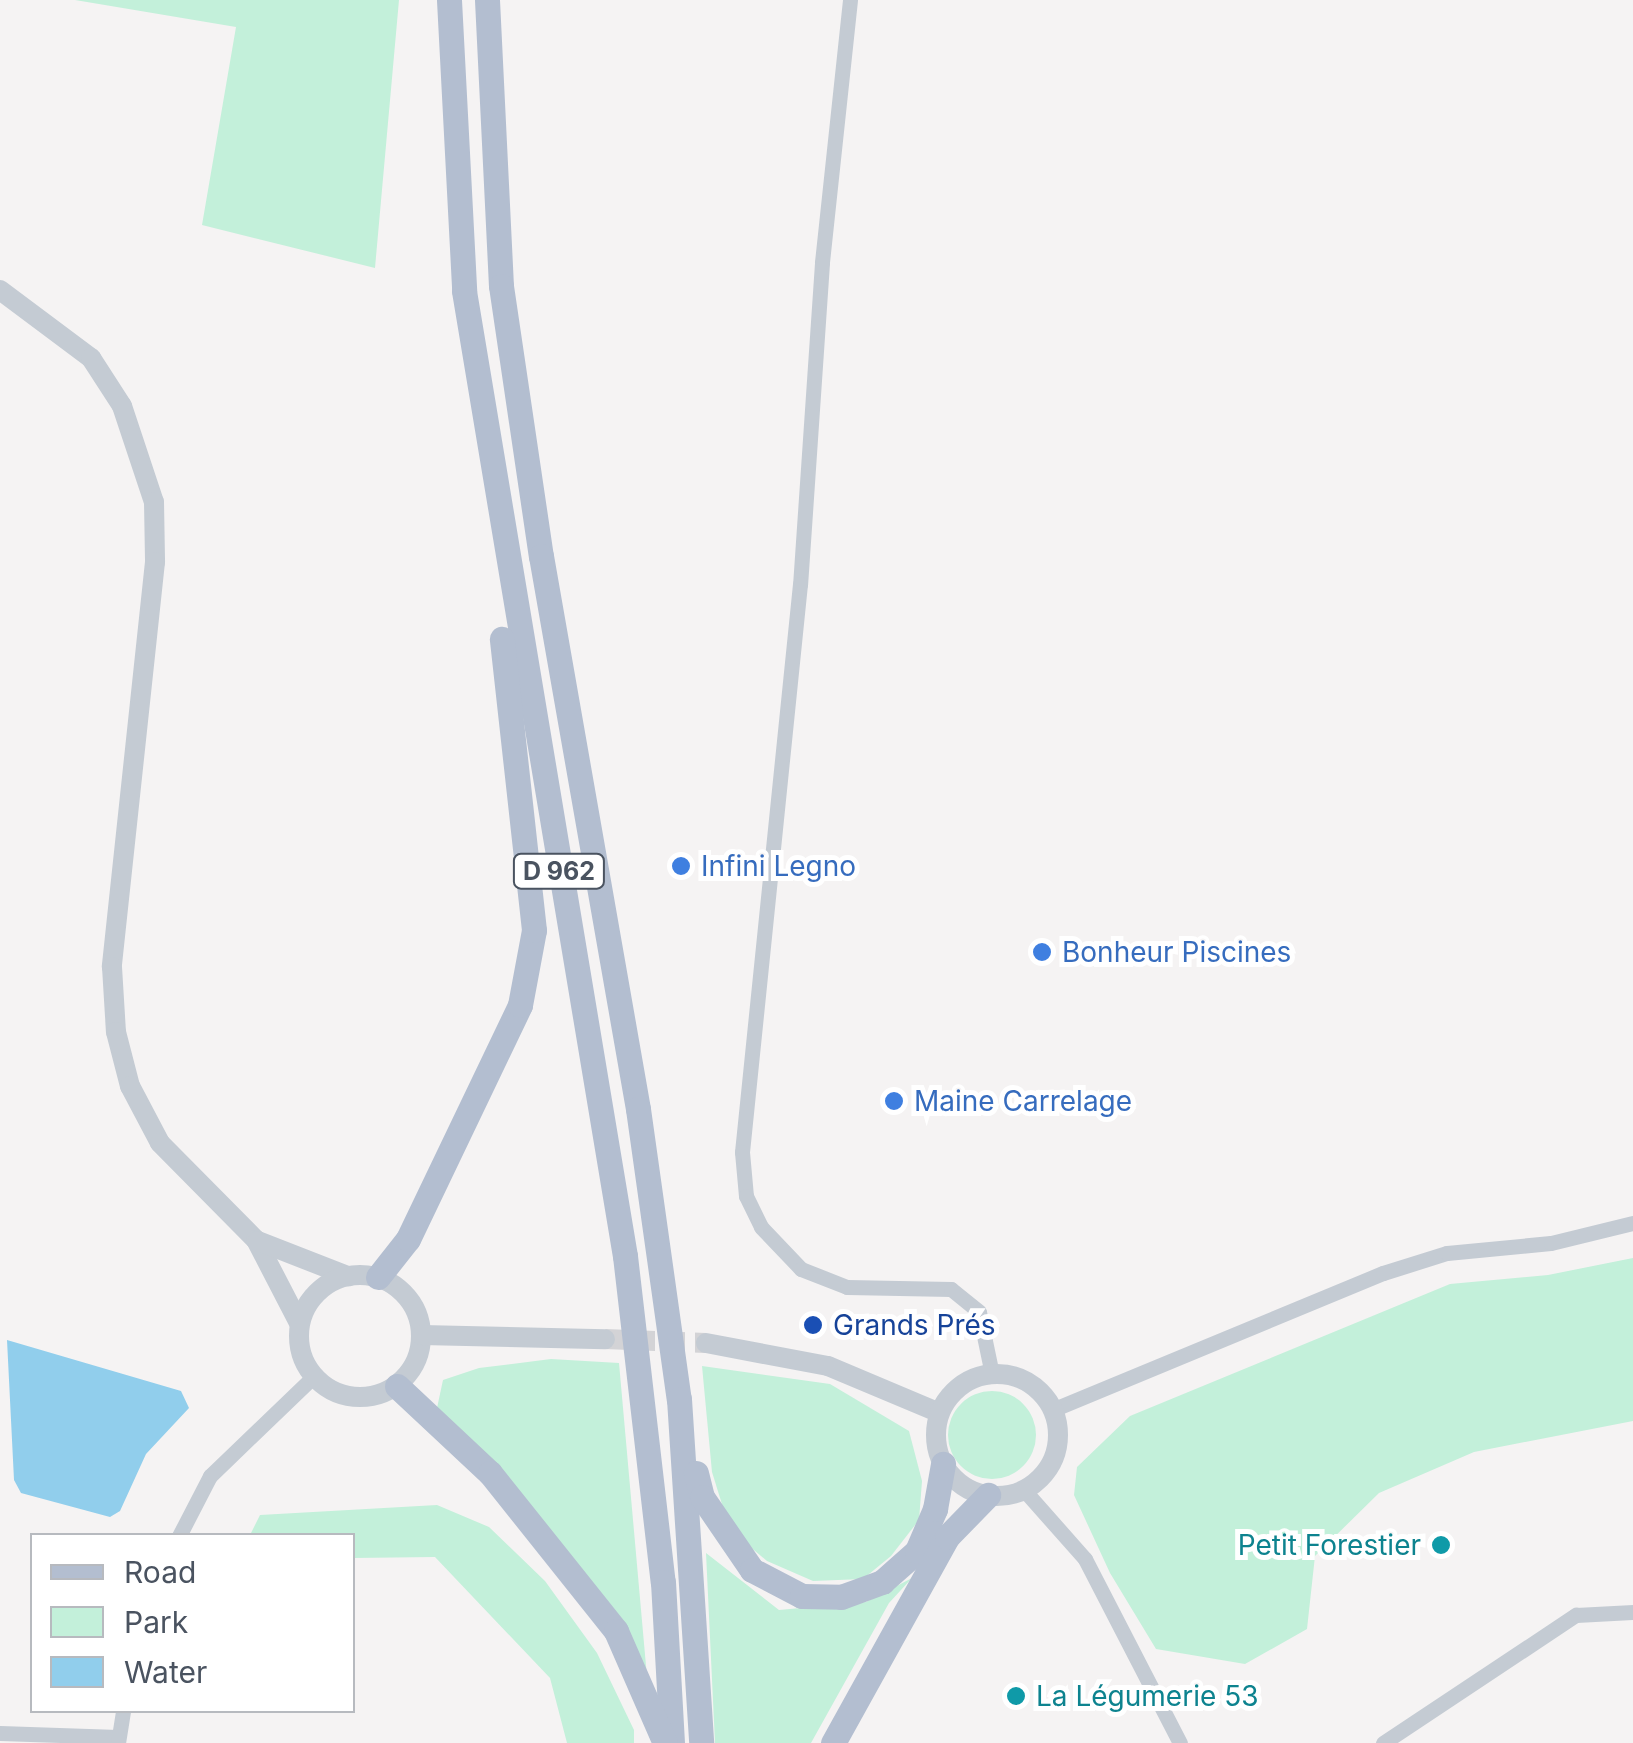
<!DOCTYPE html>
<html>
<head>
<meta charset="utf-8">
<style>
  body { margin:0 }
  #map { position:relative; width:1633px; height:1743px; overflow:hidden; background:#f5f3f3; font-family:Inter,sans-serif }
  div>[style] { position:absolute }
  .green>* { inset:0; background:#c3f0da }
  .round { border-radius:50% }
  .water>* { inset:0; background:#91ceec }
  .tertiary-tunnel>* { height:20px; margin-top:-10px; transform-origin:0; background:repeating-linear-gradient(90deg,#d3d3d6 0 20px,transparent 0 30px) }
  .minor>* { height:15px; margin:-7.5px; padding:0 7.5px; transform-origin:7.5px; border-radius:7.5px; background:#c4cbd3 }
  .tertiary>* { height:20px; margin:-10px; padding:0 10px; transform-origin:10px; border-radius:10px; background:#c4cbd3 }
  .tertiary>.ring { margin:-10px; padding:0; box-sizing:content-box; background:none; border:20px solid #c4cbd3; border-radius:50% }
  .primary>* { height:25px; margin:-12.5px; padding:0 12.5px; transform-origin:12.5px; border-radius:12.5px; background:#b3bed0 }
  .dots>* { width:28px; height:28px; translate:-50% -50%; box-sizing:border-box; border:5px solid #fff; border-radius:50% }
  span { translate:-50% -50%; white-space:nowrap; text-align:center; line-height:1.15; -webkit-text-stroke:10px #fff; paint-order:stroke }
  .shield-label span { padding:2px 8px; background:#fff; border:2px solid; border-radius:8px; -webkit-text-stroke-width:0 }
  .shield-label { font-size:25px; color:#4a5360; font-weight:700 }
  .shop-label { font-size:28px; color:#366cbe }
  .left { translate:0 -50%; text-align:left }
  .transit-label { font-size:28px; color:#164399 }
  .culture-label { font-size:28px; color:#0d838f }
  .right { translate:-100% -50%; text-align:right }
  .legend { position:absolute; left:30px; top:1533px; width:325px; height:180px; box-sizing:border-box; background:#fff; border:2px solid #b7babf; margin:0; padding:12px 18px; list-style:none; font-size:30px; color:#4a5360 }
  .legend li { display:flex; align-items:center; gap:20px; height:50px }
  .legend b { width:50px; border:2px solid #b7babf }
</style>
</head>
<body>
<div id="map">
  <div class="green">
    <div style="clip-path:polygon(75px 0,399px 0,375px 268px,202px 225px,236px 27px)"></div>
    <div style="clip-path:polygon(1633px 1258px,1633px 1421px,1474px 1452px,1379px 1493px,1315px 1556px,1307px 1629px,1245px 1664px,1156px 1649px,1110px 1573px,1074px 1495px,1077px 1467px,1130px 1416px,1450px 1284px,1548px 1275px)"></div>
    <div style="clip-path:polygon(551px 1359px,619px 1363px,647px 1677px,437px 1408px,443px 1380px,479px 1368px)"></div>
    <div style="clip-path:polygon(702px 1366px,830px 1384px,909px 1431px,922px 1481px,919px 1520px,891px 1556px,863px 1579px,813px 1581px,767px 1561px,730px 1530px,712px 1472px)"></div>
    <div class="round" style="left:948px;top:1391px;width:88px;height:88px"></div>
    <div style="clip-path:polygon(437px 1505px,489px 1527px,545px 1581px,597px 1653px,634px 1730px,634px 1743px,567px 1743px,550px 1678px,435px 1557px,353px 1558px,352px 1536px,250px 1535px,260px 1515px)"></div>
    <div style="clip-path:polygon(706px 1553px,779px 1610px,866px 1602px,912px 1578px,889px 1603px,811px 1743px,715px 1743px)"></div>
  </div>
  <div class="water">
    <div style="clip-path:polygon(7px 1340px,181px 1391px,189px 1408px,146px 1454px,120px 1511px,110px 1517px,21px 1493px,14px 1480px)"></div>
  </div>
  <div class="tertiary-tunnel">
    <div style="left:605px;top:1339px;width:101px;rotate:2.3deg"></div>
  </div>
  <div class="minor">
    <div style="left:850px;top:0;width:264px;rotate:96.1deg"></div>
    <div style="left:822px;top:263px;width:322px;rotate:93.9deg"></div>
    <div style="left:800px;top:584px;width:571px;rotate:95.83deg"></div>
    <div style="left:742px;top:1152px;width:44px;rotate:84.8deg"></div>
    <div style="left:746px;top:1196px;width:34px;rotate:64deg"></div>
    <div style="left:761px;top:1227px;width:58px;rotate:46.4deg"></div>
    <div style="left:801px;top:1269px;width:49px;rotate:21.4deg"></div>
    <div style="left:847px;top:1287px;width:104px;rotate:1.1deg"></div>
    <div style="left:951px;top:1289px;width:36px;rotate:39deg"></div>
    <div style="left:979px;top:1312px;width:63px;rotate:78.2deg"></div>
    <div style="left:1052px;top:1410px;width:358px;rotate:-22.5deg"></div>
    <div style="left:1383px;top:1273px;width:67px;rotate:-17.4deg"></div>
    <div style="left:1447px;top:1253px;width:104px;rotate:-5.5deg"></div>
    <div style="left:1551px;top:1243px;width:84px;rotate:-13.7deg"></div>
    <div style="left:1024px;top:1490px;width:92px;rotate:48.5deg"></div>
    <div style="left:1085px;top:1559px;width:207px;rotate:62.7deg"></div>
    <div style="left:179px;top:1536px;width:68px;rotate:-62.7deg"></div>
    <div style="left:210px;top:1476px;width:143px;rotate:-43.9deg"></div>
    <div style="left:0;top:1733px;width:118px;rotate:1.9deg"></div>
    <div style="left:118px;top:1743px;width:33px;rotate:-81deg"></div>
    <div style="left:1383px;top:1743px;width:232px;rotate:-33.6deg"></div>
    <div style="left:1576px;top:1615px;width:57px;rotate:-3deg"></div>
  </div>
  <div class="tertiary">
    <div style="left:0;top:290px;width:114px;rotate:36.8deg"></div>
    <div style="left:91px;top:358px;width:57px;rotate:57.1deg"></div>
    <div style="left:122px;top:406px;width:101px;rotate:71.6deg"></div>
    <div style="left:154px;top:502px;width:60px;rotate:89deg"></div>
    <div style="left:155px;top:562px;width:407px;rotate:96.1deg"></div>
    <div style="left:112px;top:967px;width:65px;rotate:86.5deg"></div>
    <div style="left:116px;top:1032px;width:56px;rotate:75.5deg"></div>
    <div style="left:130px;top:1086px;width:64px;rotate:62.2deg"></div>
    <div style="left:160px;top:1143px;width:136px;rotate:45.3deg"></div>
    <div style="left:256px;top:1240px;width:93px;rotate:62.6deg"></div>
    <div style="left:258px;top:1241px;width:97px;rotate:21.3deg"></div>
    <div class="ring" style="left:299px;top:1275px;width:102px;height:102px"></div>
    <div style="left:422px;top:1335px;width:183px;rotate:1.3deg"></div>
    <div style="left:706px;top:1343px;width:124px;rotate:10.7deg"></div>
    <div style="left:828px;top:1366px;width:121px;rotate:22.8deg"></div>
    <div class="ring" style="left:936px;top:1374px;width:102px;height:102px"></div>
  </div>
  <div class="primary">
    <div style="left:449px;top:0;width:291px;rotate:87deg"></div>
    <div style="left:464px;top:291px;width:978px;rotate:80.53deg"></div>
    <div style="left:625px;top:1256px;width:328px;rotate:83.4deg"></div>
    <div style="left:663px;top:1582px;width:161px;rotate:86.8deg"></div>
    <div style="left:487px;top:0;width:286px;rotate:87.2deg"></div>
    <div style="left:501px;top:286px;width:273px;rotate:81.6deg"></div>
    <div style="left:541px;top:556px;width:561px;rotate:80.05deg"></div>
    <div style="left:638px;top:1109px;width:293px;rotate:82deg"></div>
    <div style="left:679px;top:1399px;width:345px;rotate:86.3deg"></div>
    <div style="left:378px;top:1277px;width:48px;rotate:-51.7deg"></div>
    <div style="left:408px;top:1239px;width:259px;rotate:-64.4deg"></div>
    <div style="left:520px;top:1005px;width:76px;rotate:-79.4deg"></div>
    <div style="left:534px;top:930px;width:293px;rotate:-96.3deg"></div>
    <div style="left:397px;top:1386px;width:127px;rotate:43.1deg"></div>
    <div style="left:490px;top:1473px;width:202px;rotate:51.4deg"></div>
    <div style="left:616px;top:1631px;width:122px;rotate:66.4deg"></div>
    <div style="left:696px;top:1473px;width:25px;rotate:76deg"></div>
    <div style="left:702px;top:1497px;width:88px;rotate:55.6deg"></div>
    <div style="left:752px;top:1570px;width:56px;rotate:27.5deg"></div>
    <div style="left:802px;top:1596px;width:39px;rotate:1deg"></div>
    <div style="left:841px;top:1597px;width:44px;rotate:-20.1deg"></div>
    <div style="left:882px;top:1582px;width:47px;rotate:-41.5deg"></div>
    <div style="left:917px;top:1551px;width:46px;rotate:-66.8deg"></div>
    <div style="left:935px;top:1509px;width:46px;rotate:-79.9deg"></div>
    <div style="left:833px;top:1743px;width:235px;rotate:-61deg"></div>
    <div style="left:947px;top:1537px;width:59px;rotate:-45.7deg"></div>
  </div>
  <div class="dots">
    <div style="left:681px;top:866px;background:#3f7fe0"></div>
    <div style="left:1042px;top:952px;background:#3f7fe0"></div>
    <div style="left:894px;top:1101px;background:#3f7fe0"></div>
    <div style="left:813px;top:1325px;background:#1a4fb4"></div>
    <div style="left:1441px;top:1545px;background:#0f9aa8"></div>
    <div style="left:1016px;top:1696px;background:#0f9aa8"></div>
  </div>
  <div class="shield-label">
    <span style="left:559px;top:871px">D 962</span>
  </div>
  <div class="shop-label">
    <span class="left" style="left:701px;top:866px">Infini Legno</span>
    <span class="left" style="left:1062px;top:952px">Bonheur Piscines</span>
    <span class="left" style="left:914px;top:1101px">Maine Carrelage</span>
  </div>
  <div class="transit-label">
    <span class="left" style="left:833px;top:1325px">Grands Prés</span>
  </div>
  <div class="culture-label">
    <span class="right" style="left:1421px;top:1545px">Petit Forestier</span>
    <span class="left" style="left:1036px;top:1696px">La Légumerie 53</span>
  </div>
  <ul class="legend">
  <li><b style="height:12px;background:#b3bed0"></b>Road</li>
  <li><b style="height:28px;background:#c3f0da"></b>Park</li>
  <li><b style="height:28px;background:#91ceec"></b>Water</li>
  </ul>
</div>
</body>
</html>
